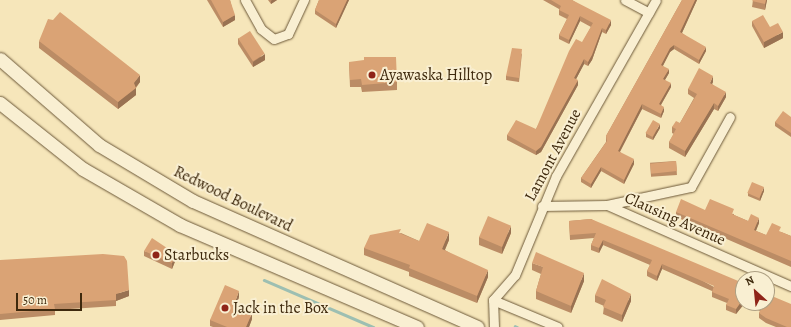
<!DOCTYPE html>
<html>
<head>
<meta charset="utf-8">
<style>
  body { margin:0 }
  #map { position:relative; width:791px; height:327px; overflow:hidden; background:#f6e6ba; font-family:Alegreya,serif }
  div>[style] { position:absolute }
  .stream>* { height:2.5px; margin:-1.25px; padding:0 1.25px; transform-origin:1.25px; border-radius:1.25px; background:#9dbfb2 }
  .roads { filter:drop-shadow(0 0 1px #6c5838) drop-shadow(0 0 1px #6c5838) }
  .minor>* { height:9px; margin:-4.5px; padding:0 4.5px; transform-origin:4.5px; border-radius:4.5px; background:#f9efd2 }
  .secondary>* { height:13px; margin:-6.5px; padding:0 6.5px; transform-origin:6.5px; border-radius:6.5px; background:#f9efd2 }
  .wall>* { inset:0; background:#bb8c65; transform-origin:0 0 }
  .shaded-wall>* { inset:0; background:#997252 }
  .building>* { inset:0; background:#daa375; transform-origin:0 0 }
  .dots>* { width:11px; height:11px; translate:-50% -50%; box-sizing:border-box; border:2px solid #f9efd2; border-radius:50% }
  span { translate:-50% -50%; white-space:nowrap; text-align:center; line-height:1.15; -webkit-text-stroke:4px #f9efd2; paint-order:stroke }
  .poi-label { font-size:16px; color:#3e290d }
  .left { translate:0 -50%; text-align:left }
  .street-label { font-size:16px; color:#3e290d }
  .north { position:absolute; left:735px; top:271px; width:40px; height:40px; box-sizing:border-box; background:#f9efd2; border:1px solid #aea083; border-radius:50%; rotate:333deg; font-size:11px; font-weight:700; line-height:16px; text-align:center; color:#3e290d }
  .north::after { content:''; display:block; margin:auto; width:14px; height:18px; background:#8f2418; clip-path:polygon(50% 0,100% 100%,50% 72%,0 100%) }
  .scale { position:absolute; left:16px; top:293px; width:66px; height:18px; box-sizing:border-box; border:2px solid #3e290d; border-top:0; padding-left:5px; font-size:12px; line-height:14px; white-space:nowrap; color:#3e290d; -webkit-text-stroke:3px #f9efd2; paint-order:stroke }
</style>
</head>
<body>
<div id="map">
  <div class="stream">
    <div style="left:264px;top:280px;width:119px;rotate:23.3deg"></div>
    <div style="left:515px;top:326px;width:2px;rotate:27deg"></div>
  </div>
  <div class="roads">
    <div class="minor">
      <div style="left:245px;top:0;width:33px;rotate:61deg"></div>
      <div style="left:261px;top:29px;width:16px;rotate:38deg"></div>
      <div style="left:274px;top:39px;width:15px;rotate:-20deg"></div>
      <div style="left:288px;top:34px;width:38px;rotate:-65deg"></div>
      <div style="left:625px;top:0;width:27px;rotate:28deg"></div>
      <div style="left:607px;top:205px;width:86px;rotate:-12.1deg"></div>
      <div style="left:691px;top:187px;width:80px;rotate:-60.9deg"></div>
      <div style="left:542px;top:206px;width:65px;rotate:-0.9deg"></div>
      <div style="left:607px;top:205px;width:201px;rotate:23.8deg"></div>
      <div style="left:493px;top:300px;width:70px;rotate:22.6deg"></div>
      <div style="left:494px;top:327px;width:27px;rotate:-92deg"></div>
      <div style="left:493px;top:300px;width:33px;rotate:-49deg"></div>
      <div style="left:515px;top:275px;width:107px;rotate:-67.5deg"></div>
      <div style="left:556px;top:176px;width:202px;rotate:-60.4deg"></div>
    </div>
    <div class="secondary">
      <div style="left:0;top:59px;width:131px;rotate:41deg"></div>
      <div style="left:99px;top:145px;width:109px;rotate:30.8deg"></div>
      <div style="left:193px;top:201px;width:311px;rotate:23.9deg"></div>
      <div style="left:0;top:103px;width:106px;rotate:38.5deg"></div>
      <div style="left:83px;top:169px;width:112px;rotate:30deg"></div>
      <div style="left:180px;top:225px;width:258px;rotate:23.3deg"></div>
    </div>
  </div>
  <div class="wall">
    <div style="clip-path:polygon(207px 0,230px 0,235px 20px,223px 27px)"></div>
    <div style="clip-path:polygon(268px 0,277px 0,271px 4px)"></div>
    <div style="clip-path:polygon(319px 0,349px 0,336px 28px,315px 14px,315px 10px)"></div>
    <div style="clip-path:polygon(543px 0,572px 0,611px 25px,606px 34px,602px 32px,592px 60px,588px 66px,584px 64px,576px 79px,578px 85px,541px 152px,536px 155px,507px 140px,507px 135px,536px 129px,591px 27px,580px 21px,569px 44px,559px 39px,559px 35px,567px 19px,559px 15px,559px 9px)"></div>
    <div style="clip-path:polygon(682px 0,697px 0,682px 33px,706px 51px,699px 64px,674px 49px,670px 52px,663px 66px,669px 73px,665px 80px,671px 87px,661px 105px,664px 111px,661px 118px,642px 109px,620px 152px,634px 164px,624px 184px,601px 171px,591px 188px,581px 182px,581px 178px,606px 142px,606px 136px)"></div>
    <div style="clip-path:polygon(753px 0,767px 0,765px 10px,752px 7px)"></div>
    <div style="clip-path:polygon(752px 21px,783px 38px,764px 48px,752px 26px)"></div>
    <div style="clip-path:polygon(238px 38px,265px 60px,253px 67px,238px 44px)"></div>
    <div style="clip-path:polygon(39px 41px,140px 82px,136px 88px,136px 95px,118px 109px,39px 48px)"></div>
    <div style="clip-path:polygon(522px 53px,519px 82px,506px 80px,506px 76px)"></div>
    <div style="clip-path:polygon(349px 62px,397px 82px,397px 90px,362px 92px,361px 87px,350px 87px)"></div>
    <div style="clip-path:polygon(713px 82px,712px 84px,726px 97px,718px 111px,714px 109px,685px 157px,669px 148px,669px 142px,674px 134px,672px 133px,672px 127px,680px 123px,694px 98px,688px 94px,688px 89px)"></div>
    <div style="clip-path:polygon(791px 117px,791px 137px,775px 126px,775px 122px)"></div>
    <div style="clip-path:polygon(660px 128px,653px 140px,646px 137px,646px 133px)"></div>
    <div style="left:676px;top:161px;width:14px;height:26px;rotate:86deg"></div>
    <div style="clip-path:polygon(764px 191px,760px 201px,748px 196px,748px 193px)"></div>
    <div style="clip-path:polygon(705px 210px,734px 214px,734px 215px,748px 221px,759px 223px,756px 231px,766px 235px,781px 232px,791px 236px,791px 267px,676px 217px,676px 212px)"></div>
    <div style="clip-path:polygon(591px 219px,743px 303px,767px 303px,791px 327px,776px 327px,766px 323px,759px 318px,759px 313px,760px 311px,744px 304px,736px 314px,726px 310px,726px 305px,727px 303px,712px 297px,712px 291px,662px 269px,657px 281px,647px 276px,647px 271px,650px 265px,603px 245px,599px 253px,591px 250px,591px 245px,594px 238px,570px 240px,569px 221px)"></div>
    <div style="clip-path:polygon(401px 233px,419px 241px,449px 240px,445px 250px,488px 277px,477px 303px,409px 276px,409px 272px,364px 255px,364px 248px)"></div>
    <div style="clip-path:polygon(511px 233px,502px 254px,479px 245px,479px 237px)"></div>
    <div style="clip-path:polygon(144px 251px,176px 259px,172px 269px,144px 256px)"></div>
    <div style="clip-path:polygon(0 260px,129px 296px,116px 301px,116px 306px,55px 310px,55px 315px,0 320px)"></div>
    <div style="clip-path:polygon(532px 263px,584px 281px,571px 313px,536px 299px,536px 291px,541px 274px,532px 270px)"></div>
    <div style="clip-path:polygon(595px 295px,631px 301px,622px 322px,603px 314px,604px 306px,595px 302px)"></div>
    <div style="clip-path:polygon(239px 297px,236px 306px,252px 319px,249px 327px,213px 327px,210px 326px,210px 320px)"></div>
  </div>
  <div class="shaded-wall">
    <div style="clip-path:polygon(272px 0,277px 0,271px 4px,271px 1px)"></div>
    <div style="clip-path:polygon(347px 0,349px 0,336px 28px,336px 24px)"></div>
    <div style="clip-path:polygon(695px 0,697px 0,680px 37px,680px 32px)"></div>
    <div style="clip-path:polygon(766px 0,767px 0,765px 10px,765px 4px)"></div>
    <div style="clip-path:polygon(235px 15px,235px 20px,223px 27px,223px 22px)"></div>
    <div style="clip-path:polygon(580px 16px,580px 21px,569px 44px,569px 40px)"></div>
    <div style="clip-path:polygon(611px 20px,611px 25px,606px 34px,606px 30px)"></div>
    <div style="clip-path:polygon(602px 28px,602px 32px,592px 60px,588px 66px,588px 62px)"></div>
    <div style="clip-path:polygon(783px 32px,783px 38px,764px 48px,764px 42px)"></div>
    <div style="clip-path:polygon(674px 45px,674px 49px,670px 52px,661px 69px,661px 65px,670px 48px)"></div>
    <div style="clip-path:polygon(706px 47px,706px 51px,699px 64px,699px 60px)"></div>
    <div style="clip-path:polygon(265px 54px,265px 60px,253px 67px,253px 62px)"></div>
    <div style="clip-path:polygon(584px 59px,584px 64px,574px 83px,574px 78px)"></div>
    <div style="clip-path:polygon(669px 69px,669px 73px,663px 83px,663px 79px)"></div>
    <div style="clip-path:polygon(140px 75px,140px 82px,135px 88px,136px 88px,136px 95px,118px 109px,118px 102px)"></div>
    <div style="clip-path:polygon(713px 76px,713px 82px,710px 88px,710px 83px)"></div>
    <div style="clip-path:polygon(578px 80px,578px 85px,541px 152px,536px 155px,536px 151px)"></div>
    <div style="clip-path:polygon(671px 83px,671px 87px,659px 108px,659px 104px)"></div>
    <div style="clip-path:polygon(726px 92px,726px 97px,718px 111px,718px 106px)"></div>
    <div style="clip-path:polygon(714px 103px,714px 109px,685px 157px,685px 151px)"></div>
    <div style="clip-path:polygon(642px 104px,642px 109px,618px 155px,618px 151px)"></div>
    <div style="clip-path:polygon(664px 107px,664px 111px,661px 118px,661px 114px)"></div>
    <div style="clip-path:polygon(660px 124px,660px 128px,653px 140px,653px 137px)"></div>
    <div style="clip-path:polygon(634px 159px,634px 164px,624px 184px,624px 180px)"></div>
    <div style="clip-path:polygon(601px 167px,601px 171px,591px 188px,591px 184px)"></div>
    <div style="clip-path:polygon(764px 187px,764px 191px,760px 201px,760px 197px)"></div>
    <div style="clip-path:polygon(759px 218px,759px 223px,754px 235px,754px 230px)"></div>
    <div style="clip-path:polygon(511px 226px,511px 233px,502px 254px,502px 247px)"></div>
    <div style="clip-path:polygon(449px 232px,449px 240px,442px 256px,442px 249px)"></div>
    <div style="clip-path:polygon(603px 240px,603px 245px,599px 253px,599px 248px)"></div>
    <div style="clip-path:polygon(176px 254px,176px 259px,172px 269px,172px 263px)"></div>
    <div style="clip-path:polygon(662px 264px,662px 269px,657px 281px,657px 276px)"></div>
    <div style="clip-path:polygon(488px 270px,488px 277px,477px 303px,477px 296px)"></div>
    <div style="clip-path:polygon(584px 273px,584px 281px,571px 313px,571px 306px)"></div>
    <div style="clip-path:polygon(129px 290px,129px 296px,116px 301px,116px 294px)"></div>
    <div style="clip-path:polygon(239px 291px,239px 297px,234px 311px,234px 305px)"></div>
    <div style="clip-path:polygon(631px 294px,631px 301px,622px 322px,622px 315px)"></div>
    <div style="clip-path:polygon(743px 299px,744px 304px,736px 314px,736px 309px)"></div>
    <div style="clip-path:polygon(252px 313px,252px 319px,249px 327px,246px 327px)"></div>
  </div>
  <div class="building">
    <div style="clip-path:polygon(211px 0,230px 0,235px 15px,223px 22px)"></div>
    <div style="clip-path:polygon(319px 0,347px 0,336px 24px,315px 10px)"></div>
    <div style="clip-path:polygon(551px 0,572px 0,611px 20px,606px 30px,602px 28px,592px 55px,588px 62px,584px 59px,574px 78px,578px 80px,541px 147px,536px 151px,507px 135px,516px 120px,536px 129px,569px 51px,576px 39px,582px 42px,593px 23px,580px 16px,569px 40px,559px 35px,569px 15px,559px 10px,561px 6px)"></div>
    <div style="clip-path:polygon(682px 0,695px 0,680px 32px,706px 47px,699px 60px,674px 45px,670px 48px,661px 65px,669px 69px,663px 79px,671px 83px,659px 104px,664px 107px,661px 114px,642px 104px,618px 151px,634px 159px,624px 180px,601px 167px,591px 184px,581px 178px,607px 141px,606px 136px)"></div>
    <div style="clip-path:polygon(753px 0,766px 0,765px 4px,752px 1px)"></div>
    <div style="clip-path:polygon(60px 12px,140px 75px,134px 83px,136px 88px,118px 102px,39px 41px,48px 19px,53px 20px)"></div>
    <div style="clip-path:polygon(763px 15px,770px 27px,778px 23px,783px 32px,764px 42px,752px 21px)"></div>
    <div style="left:250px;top:31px;width:27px;height:14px;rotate:57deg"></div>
    <div style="clip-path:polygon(512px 48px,522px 49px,519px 78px,506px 76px)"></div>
    <div style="clip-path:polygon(364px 57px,396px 57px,397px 82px,362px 85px,361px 79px,350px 80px,349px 62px,364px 60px)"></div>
    <div style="clip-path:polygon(699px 68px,713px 76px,710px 83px,726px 92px,718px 106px,714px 103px,685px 151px,669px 142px,676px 129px,672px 127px,676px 121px,680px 123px,697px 94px,688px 89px)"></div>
    <div style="clip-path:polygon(783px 111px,791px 117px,791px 133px,775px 122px)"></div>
    <div style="left:653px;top:120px;width:8px;height:15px;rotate:30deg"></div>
    <div style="left:676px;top:161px;width:10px;height:26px;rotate:84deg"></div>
    <div style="left:752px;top:182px;width:13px;height:12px;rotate:23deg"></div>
    <div style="clip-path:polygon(681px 199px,705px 210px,710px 199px,734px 209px,732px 214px,748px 221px,751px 214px,759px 218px,754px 230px,766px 235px,772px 223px,781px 227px,779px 231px,791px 236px,791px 261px,676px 212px)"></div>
    <div style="left:488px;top:216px;width:25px;height:23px;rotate:23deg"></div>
    <div style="clip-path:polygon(591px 219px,743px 283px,743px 299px,736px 309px,726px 305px,729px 299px,712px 292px,714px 286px,662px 264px,657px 276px,647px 271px,652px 260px,603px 240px,599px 248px,591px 245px,596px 233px,570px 235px,569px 221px)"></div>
    <div style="clip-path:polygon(427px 223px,449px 232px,442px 249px,488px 270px,477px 296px,409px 268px,410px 265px,364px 248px,370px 235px,401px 229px,399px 233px,419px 241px)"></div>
    <div style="clip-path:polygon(152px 238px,176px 254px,172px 263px,144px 251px)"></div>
    <div style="clip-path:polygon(536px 252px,584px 273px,571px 306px,536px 291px,543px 267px,532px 263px)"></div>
    <div style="clip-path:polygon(103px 254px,124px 256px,127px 261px,129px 290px,116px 294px,116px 300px,54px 304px,55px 309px,0 314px,0 260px)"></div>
    <div style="clip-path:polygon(602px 279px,631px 294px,622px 315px,603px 307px,606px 300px,595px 295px)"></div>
    <div style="clip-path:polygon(225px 285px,239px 291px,234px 305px,252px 313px,246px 327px,227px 327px,210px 320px)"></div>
    <div style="clip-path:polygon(767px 294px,791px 304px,791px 327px,787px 327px,766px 318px,759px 313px,762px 307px,753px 303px,767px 303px)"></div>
  </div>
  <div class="dots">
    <div style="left:372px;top:75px;background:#8f2418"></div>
    <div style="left:156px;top:255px;background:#8f2418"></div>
    <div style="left:225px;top:308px;background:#8f2418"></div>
  </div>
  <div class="poi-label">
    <span class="left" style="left:380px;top:75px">Ayawaska Hilltop</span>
    <span class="left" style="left:164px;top:255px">Starbucks</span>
    <span class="left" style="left:233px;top:308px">Jack in the Box</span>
  </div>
  <div class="street-label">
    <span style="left:553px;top:155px;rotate:-62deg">Lamont Avenue</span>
    <span style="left:233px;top:199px;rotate:26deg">Redwood Boulevard</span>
    <span style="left:675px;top:219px;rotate:24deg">Clausing Avenue</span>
  </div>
  <div class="north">N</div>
  <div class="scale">50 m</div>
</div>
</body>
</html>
